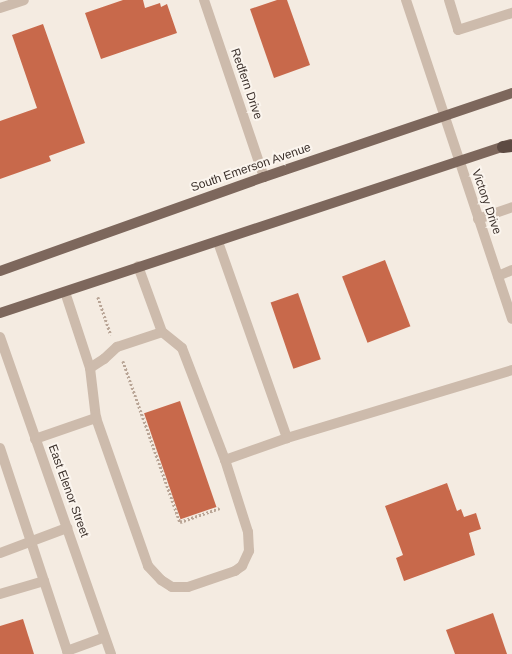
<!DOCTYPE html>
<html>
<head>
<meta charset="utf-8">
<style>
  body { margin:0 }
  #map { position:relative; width:512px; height:654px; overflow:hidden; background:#f4ebe1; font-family:Arial,sans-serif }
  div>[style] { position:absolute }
  .building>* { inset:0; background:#c8694b; transform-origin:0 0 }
  .path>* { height:2.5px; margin-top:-1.25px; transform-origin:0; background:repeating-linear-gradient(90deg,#b9a596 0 2px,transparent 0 4px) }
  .minor>* { height:10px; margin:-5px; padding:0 5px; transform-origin:5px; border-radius:5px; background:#cdbbac }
  .major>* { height:10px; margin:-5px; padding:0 5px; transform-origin:5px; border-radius:5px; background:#7d675c }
  .highway>* { height:12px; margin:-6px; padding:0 6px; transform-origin:6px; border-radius:6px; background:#5c4a42 }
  span { translate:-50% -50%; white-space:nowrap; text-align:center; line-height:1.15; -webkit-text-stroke:4px #fbf5ee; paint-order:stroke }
  .street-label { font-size:12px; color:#3b302b }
</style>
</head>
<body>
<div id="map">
  <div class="building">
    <div style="clip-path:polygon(123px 0,143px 0,145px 8px,160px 3px,161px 7px,167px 4px,177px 33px,101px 59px,85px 13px)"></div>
    <div style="clip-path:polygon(277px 0,287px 0,310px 65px,274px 78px,250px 9px)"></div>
    <div style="clip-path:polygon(43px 24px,85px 143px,49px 156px,51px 161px,0 179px,0 121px,37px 108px,12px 35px)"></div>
    <div style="left:385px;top:260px;width:71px;height:46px;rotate:69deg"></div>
    <div style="left:298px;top:293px;width:70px;height:29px;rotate:71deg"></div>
    <div style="left:180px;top:401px;width:112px;height:38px;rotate:71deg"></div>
    <div style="clip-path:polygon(447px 483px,457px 511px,461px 509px,464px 517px,476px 513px,481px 529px,469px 533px,475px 555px,404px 581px,396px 558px,403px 555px,385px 506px)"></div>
    <div style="clip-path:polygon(493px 613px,507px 654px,455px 654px,446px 630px)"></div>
    <div style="clip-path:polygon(23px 619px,34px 654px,0 654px,0 626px)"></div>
  </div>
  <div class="path">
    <div style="left:98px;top:297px;width:40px;rotate:71.1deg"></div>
    <div style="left:123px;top:361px;width:171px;rotate:70.5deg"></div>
    <div style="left:180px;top:522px;width:42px;rotate:-19.3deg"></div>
  </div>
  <div class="minor">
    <div style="left:204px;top:0;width:187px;rotate:71.3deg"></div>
    <div style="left:406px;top:0;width:336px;rotate:71.6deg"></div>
    <div style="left:449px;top:0;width:31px;rotate:73deg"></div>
    <div style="left:458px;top:30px;width:57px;rotate:-17.5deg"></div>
    <div style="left:0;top:8px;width:25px;rotate:-18deg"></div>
    <div style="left:478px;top:219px;width:36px;rotate:-19deg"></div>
    <div style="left:218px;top:242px;width:208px;rotate:70.6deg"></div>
    <div style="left:498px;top:276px;width:15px;rotate:-23deg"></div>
    <div style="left:65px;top:292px;width:80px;rotate:71.8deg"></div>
    <div style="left:90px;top:368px;width:50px;rotate:83.2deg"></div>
    <div style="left:96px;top:418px;width:157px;rotate:70.6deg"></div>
    <div style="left:148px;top:566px;width:19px;rotate:47deg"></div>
    <div style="left:161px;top:580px;width:13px;rotate:32deg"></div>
    <div style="left:172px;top:587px;width:16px"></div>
    <div style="left:188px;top:587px;width:50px;rotate:-18.8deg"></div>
    <div style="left:235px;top:571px;width:9px;rotate:-36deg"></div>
    <div style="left:242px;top:566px;width:17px;rotate:-65deg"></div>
    <div style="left:249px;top:551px;width:19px;rotate:-93deg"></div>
    <div style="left:248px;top:532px;width:76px;rotate:-107.7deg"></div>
    <div style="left:225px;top:460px;width:120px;rotate:-111deg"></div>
    <div style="left:182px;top:348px;width:26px;rotate:-141deg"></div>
    <div style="left:162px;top:332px;width:70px;rotate:-110deg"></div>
    <div style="left:0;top:337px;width:336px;rotate:70.7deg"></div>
    <div style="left:90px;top:368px;width:17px;rotate:-33deg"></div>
    <div style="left:104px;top:359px;width:18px;rotate:-43deg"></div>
    <div style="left:117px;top:347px;width:47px;rotate:-18.4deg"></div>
    <div style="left:35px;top:439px;width:65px;rotate:-19deg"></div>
    <div style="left:0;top:448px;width:214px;rotate:71.7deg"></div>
    <div style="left:67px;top:651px;width:40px;rotate:-20.2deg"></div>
    <div style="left:225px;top:460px;width:66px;rotate:-19.5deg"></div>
    <div style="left:287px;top:438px;width:235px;rotate:-16.8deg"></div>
    <div style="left:0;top:553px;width:72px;rotate:-20.5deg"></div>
    <div style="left:0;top:594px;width:46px;rotate:-16.5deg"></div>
  </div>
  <div class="major">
    <div style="left:0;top:271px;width:280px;rotate:-19.6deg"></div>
    <div style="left:264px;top:177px;width:262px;rotate:-18.7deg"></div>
    <div style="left:0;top:313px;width:538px;rotate:-18.3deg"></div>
  </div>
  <div class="highway">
    <div style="left:503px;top:147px;width:9px;rotate:-6deg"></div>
  </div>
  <div class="street-label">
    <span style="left:246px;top:84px;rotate:71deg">Redfern Drive</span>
    <span style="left:251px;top:168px;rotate:-19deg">South Emerson Avenue</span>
    <span style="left:486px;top:202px;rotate:71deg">Victory Drive</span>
    <span style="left:68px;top:491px;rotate:70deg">East Elenor Street</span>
  </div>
</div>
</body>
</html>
